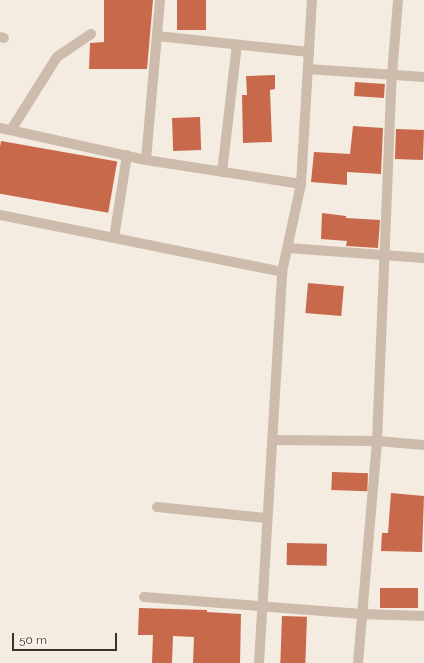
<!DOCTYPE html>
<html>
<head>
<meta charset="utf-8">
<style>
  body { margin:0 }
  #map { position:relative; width:424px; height:663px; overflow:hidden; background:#f4ebe1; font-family:Raleway,sans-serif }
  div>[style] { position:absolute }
  .building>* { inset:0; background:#c8694b; transform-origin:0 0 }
  .minor>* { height:10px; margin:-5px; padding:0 5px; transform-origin:5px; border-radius:5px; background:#cdbbac }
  span { translate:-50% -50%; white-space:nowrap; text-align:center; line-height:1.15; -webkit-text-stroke:3px #fbf5ee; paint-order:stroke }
  .scale { position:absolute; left:12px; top:633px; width:105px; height:18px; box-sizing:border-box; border:2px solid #3b302b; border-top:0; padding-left:5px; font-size:12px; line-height:14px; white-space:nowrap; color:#3b302b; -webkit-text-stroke:3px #fbf5ee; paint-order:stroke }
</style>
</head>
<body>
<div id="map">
  <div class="building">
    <div style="clip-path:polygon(104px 0,153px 0,147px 69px,89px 69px,90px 43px,104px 42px)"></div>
    <div style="left:177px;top:0;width:29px;height:30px"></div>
    <div style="clip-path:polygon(275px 75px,275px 89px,270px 90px,272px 142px,243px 143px,242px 95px,247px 95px,246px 76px)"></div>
    <div style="left:355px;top:82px;width:30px;height:14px;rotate:4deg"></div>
    <div style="left:200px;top:117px;width:33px;height:28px;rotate:88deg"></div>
    <div style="clip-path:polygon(353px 126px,383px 128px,381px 174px,347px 172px,347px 185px,311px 182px,314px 152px,350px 154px)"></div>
    <div style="left:396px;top:129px;width:28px;height:30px;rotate:2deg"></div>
    <div style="left:1px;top:141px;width:118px;height:52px;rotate:10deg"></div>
    <div style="clip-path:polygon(322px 213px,346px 216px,346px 218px,380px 220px,378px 248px,346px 246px,347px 241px,321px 239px)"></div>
    <div style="left:308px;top:283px;width:36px;height:30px;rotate:5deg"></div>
    <div style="left:332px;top:472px;width:36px;height:18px;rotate:2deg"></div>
    <div style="clip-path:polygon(391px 493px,424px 496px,422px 552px,381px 551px,382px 533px,388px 533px)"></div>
    <div style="left:287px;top:543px;width:40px;height:22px;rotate:1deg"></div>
    <div style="left:380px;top:588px;width:38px;height:20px"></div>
    <div style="clip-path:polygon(139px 608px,207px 610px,207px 612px,241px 614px,240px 663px,193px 663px,194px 637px,173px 636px,172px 663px,152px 663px,153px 635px,138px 635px)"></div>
    <div style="left:282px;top:616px;width:25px;height:47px;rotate:2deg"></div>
  </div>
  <div class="minor">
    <div style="left:157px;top:36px;width:153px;rotate:6deg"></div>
    <div style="left:0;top:37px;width:4px;rotate:14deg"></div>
    <div style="left:308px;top:69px;width:116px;rotate:3.9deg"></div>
    <div style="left:0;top:128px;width:149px;rotate:12.4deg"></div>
    <div style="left:146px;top:160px;width:157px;rotate:8.8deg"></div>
    <div style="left:11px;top:130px;width:86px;rotate:-57.8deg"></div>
    <div style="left:57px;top:57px;width:41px;rotate:-34.1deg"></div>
    <div style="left:146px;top:160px;width:161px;rotate:-85deg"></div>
    <div style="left:222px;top:172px;width:128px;rotate:-83.3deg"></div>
    <div style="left:0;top:215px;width:288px;rotate:11.4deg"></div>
    <div style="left:114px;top:238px;width:84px;rotate:-81.1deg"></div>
    <div style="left:288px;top:248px;width:136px;rotate:4.2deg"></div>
    <div style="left:273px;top:440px;width:104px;rotate:0.6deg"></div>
    <div style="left:377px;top:441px;width:47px;rotate:4.9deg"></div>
    <div style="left:157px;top:507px;width:110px;rotate:5.8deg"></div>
    <div style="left:144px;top:597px;width:218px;rotate:4.5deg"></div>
    <div style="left:361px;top:614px;width:63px;rotate:1.8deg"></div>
    <div style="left:259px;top:663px;width:392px;rotate:-86.6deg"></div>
    <div style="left:282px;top:272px;width:90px;rotate:-77.8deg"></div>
    <div style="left:301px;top:184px;width:184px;rotate:-86.6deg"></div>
    <div style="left:358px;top:663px;width:223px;rotate:-85.1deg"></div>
    <div style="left:377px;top:441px;width:366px;rotate:-87.7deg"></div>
    <div style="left:392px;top:75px;width:75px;rotate:-85.4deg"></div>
  </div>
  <div class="scale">50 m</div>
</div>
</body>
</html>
